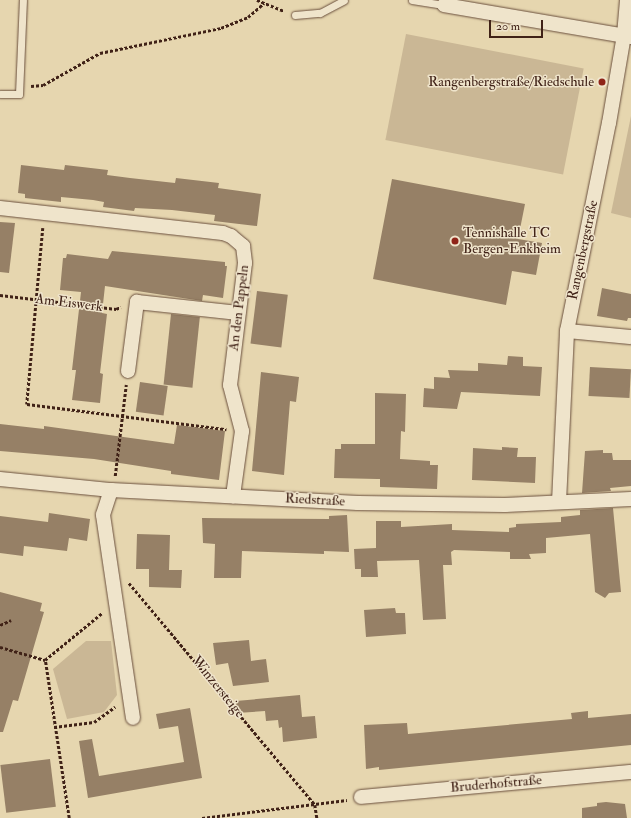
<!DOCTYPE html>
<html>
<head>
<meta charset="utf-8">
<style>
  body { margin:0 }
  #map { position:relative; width:631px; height:818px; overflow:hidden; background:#e6d6af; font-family:"IM FELL Double Pica",serif }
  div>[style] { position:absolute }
  .green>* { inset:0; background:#cab795; transform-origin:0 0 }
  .building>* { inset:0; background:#968066; transform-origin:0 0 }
  .path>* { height:2.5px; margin-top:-1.25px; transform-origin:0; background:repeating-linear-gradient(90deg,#402217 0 3px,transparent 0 5px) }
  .roads { filter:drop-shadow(0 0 1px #6a4f3d) drop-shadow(0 0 1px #6a4f3d) }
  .service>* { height:7px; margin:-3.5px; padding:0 3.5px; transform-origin:3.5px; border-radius:3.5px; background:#efe4cb }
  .minor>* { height:14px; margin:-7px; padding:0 7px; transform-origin:7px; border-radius:7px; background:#efe4cb }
  .dots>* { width:11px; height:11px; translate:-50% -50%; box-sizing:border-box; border:2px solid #efe4cb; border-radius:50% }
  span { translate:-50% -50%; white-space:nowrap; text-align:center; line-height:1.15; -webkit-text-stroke:3px #efe4cb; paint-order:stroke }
  .poi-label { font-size:14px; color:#402217 }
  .right { translate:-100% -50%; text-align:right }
  .left { translate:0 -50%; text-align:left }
  .street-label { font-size:14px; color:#402217 }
  .scale { position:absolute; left:489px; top:20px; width:54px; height:18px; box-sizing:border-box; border:2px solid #402217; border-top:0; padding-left:5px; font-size:12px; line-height:14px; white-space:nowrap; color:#402217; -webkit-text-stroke:3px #efe4cb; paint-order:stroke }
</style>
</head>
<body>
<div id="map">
  <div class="green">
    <div style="left:406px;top:34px;width:181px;height:108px;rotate:11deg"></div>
    <div style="clip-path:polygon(631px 116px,631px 218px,611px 213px)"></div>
    <div style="clip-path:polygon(86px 641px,111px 641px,117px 695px,104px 712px,67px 719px,53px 669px)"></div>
  </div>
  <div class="building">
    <div style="clip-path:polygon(21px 165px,64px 170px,65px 165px,108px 170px,107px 175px,130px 178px,175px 183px,176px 178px,219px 183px,218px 188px,261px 194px,257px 226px,214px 221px,215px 215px,172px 210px,135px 208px,134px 211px,103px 207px,104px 202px,93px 200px,61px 197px,61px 202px,25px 198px,25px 194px,18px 193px)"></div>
    <div style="clip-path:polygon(392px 179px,525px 204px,518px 239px,542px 243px,536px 275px,512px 271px,506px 305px,373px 279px)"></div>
    <div style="clip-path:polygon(0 222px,15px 223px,9px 273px,0 272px)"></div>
    <div style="clip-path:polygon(112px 251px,225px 262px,225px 266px,227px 266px,223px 298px,203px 295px,202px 301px,105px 286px,102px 313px,107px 314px,100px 373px,103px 374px,100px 403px,72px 400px,76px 370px,72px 370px,81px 292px,60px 290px,63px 258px,66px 258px,67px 254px,108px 259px)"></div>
    <div style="clip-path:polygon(602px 288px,631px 294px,631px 318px,628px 318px,627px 321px,597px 316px)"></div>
    <div style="left:257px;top:291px;width:31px;height:53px;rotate:7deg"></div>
    <div style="left:171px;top:314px;width:29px;height:71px;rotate:6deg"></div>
    <div style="clip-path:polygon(508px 356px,523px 357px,523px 366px,542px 367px,540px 396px,461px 392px,457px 409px,423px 407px,424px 388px,434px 389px,434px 377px,450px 378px,448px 370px,478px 371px,478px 363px,507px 365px)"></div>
    <div style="left:590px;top:367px;width:41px;height:29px;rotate:3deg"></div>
    <div style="clip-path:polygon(261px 372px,299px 377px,296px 402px,290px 401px,284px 475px,252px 471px)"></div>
    <div style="left:140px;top:382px;width:28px;height:30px;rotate:8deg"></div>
    <div style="clip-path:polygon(375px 393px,406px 394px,405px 432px,401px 431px,400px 459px,430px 461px,430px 465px,438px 465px,437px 489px,380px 487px,380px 479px,377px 479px,334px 478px,335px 449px,341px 449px,341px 444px,375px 444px)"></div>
    <div style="clip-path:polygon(0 424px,44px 429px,44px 426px,174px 444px,177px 425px,225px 431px,219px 480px,171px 474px,171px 471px,94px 459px,0 451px)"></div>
    <div style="clip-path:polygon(502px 447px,518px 448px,517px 457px,536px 457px,535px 483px,472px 480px,473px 448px,502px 450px)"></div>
    <div style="clip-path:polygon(603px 450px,603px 453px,612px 453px,613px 460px,631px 460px,631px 486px,610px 488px,611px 491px,582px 493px,585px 451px)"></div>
    <div style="clip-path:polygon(613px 508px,621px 592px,609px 593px,605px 598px,595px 592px,590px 534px,546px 538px,546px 553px,529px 554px,531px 559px,510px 559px,510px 552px,454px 550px,451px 552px,452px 565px,443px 565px,446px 619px,423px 620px,419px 560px,377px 561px,378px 577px,361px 577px,361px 569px,355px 569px,354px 549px,376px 548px,376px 521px,401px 521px,401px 527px,452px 524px,452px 530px,509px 532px,509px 528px,516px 527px,516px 524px,561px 522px,561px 517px,580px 515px,580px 510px)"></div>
    <div style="clip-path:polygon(49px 513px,90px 519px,87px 541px,69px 538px,67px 551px,24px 546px,23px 556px,0 553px,0 516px,48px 522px)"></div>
    <div style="clip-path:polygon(347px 515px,349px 552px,324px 551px,324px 554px,242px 551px,241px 578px,214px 578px,215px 544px,203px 543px,202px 518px,329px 519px,329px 516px)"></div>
    <div style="clip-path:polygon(137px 534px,170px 535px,169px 570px,182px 570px,181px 588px,149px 587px,149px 569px,136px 569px)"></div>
    <div style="clip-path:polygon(0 592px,42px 603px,40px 611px,44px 612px,18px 701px,13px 700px,3px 732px,0 732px)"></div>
    <div style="clip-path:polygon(395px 608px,396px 613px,405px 613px,406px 634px,366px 637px,364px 610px)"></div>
    <div style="clip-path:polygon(249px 640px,251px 661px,266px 659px,269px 682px,233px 686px,228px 663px,216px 665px,213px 643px)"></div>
    <div style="clip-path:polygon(300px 695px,302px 717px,315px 716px,317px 738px,283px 742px,282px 727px,279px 728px,278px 720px,266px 721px,265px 711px,237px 713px,236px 701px)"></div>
    <div style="clip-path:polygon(190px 708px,202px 778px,88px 798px,79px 741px,92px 739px,99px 776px,184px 762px,178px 726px,159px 729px,156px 714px)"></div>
    <div style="clip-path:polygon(588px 711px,588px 718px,631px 714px,631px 745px,379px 770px,379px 767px,366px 769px,364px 725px,407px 723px,408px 734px,572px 719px,571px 713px)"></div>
    <div style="left:50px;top:759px;width:48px;height:50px;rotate:83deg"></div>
    <div style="clip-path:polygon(606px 802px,625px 804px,627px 818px,582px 818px,582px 808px,597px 806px,597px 803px)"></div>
  </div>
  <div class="path">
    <div style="left:257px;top:0;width:29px;rotate:22deg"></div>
    <div style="left:31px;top:86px;width:12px;rotate:-5deg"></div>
    <div style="left:43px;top:85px;width:65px;rotate:-29.3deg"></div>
    <div style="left:100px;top:53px;width:124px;rotate:-11.7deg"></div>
    <div style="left:221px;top:28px;width:29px;rotate:-22deg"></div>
    <div style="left:248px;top:17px;width:21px;rotate:-41deg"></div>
    <div style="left:43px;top:228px;width:177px;rotate:95.2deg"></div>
    <div style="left:27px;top:404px;width:201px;rotate:7.2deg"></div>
    <div style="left:0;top:295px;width:117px;rotate:6.9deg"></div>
    <div style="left:116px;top:309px;width:5px;rotate:-22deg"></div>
    <div style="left:115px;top:476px;width:92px;rotate:-83.1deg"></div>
    <div style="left:129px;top:583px;width:290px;rotate:50deg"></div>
    <div style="left:315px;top:805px;width:13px;rotate:81deg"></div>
    <div style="left:0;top:625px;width:12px;rotate:-24deg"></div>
    <div style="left:0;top:647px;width:47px;rotate:16.1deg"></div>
    <div style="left:54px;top:727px;width:40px;rotate:-7.1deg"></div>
    <div style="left:94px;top:722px;width:26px;rotate:-36deg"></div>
    <div style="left:69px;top:818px;width:160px;rotate:-98.6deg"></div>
    <div style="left:45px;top:660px;width:74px;rotate:-39.5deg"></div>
    <div style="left:202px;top:818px;width:146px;rotate:-7.1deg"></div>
  </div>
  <div class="roads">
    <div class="service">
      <div style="left:412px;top:0;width:32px;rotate:9deg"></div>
      <div style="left:295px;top:15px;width:25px;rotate:-5deg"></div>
      <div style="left:320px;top:13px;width:27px;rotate:-28deg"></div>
      <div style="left:0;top:94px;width:19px"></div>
      <div style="left:19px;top:94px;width:94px;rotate:-87.6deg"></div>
    </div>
    <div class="minor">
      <div style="left:444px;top:5px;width:190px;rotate:9.7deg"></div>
      <div style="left:0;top:208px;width:224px;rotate:6.4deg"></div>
      <div style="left:223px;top:233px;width:9px;rotate:21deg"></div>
      <div style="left:231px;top:236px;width:16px;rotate:40deg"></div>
      <div style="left:243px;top:246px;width:17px;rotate:83deg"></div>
      <div style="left:245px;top:263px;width:123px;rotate:97deg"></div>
      <div style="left:230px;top:385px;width:48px;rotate:75.4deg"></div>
      <div style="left:242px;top:431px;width:66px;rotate:97.9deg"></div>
      <div style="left:567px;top:331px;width:64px;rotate:5.4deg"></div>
      <div style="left:128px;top:371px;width:70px;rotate:-82.6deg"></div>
      <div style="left:137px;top:302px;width:102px;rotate:6.2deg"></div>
      <div style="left:0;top:479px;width:112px;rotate:5.7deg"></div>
      <div style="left:111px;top:490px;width:247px;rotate:3deg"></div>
      <div style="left:358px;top:503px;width:147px;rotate:0.8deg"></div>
      <div style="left:505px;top:505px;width:126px;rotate:-2.7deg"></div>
      <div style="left:111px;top:490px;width:26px;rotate:108deg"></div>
      <div style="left:103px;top:515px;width:205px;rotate:81.6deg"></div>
      <div style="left:559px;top:502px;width:171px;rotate:-87.3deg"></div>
      <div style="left:567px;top:331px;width:212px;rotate:-78.6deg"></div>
      <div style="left:609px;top:123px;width:89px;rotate:-80.3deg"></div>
      <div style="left:624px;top:35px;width:35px;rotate:-85deg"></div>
      <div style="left:361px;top:797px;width:271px;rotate:-5.3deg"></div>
    </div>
  </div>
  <div class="dots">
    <div style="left:602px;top:82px;background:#8f2418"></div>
    <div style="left:455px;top:241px;background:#8f2418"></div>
  </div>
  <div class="poi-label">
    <span class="right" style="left:594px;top:82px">Rangenbergstraße/Riedschule</span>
    <span class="left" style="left:463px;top:241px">Tennishalle TC<br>Bergen-Enkheim</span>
  </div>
  <div class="street-label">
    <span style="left:583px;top:250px;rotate:-78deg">Rangenbergstraße</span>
    <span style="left:69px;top:303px;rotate:7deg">Am Eiswerk</span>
    <span style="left:239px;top:308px;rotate:-83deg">An den Pappeln</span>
    <span style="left:315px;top:500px;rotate:3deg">Riedstraße</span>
    <span style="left:218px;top:687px;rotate:51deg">Winzersteige</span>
    <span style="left:496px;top:784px;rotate:-5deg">Bruderhofstraße</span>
  </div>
  <div class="scale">20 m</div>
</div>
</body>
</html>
